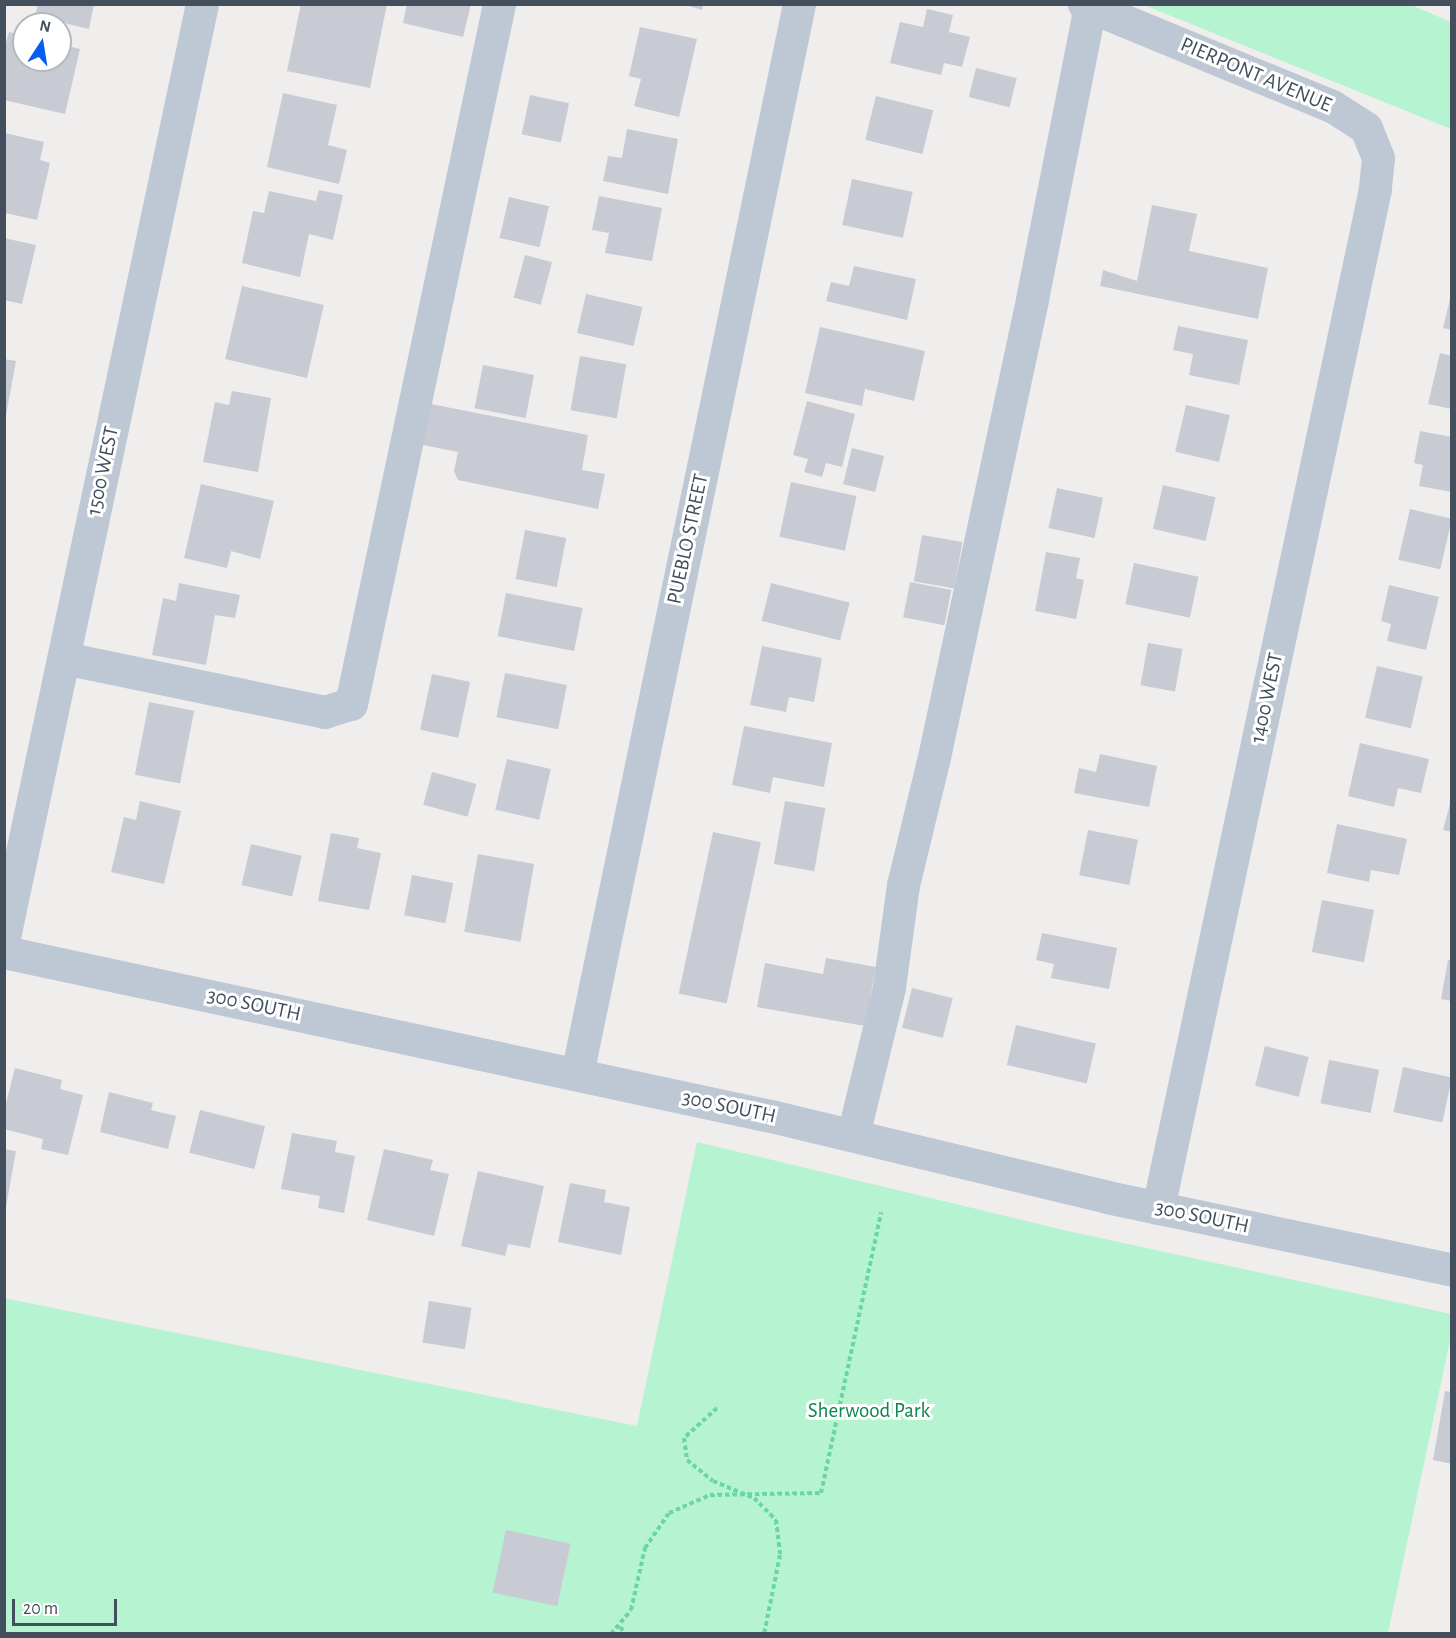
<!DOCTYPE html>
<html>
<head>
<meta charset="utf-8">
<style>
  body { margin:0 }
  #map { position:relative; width:1456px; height:1638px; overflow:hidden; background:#f0eded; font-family:"Alegreya Sans",sans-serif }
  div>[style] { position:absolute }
  .green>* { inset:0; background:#b5f3d1 }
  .building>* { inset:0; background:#c8cbd4; transform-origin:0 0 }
  .path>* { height:4px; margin-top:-2px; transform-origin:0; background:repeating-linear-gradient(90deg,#6ad5a6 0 4.5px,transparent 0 7.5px) }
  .minor>* { height:33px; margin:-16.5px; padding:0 16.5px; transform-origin:16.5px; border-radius:16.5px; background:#bec8d4 }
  span { translate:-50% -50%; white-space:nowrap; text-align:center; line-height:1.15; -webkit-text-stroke:6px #fff; paint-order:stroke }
  .street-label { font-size:21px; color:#434f5c }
  .park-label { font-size:21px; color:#0d8550 }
  .frame { position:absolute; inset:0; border:6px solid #434f5c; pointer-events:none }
  .north { position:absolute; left:12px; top:12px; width:60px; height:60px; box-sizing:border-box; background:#fff; border:2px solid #b4b9be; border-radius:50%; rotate:12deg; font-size:16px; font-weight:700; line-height:24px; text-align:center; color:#434f5c }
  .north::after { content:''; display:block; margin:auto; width:21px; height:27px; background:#065ef1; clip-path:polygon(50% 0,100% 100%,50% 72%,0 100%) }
  .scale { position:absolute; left:12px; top:1599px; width:105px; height:27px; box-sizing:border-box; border:3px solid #434f5c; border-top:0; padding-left:8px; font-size:18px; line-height:21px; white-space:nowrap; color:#434f5c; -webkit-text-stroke:4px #fff; paint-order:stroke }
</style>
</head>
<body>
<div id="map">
  <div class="green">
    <div style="clip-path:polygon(1144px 5px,1411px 5px,1451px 22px,1451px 129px)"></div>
    <div style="clip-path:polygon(697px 1142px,1068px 1231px,1451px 1314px,1452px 1331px,1388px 1633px,5px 1634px,4px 1298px,637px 1426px)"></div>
  </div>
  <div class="building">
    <div style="clip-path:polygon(38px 4px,94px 4px,89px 29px,35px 16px)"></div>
    <div style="clip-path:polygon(301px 4px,387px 4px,370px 88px,287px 71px)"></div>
    <div style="clip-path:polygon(407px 4px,471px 4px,463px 37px,403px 23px)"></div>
    <div style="clip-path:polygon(683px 4px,703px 4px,702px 10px)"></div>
    <div style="clip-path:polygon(927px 9px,953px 15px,949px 32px,970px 37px,962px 67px,944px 63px,941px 75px,890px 63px,900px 22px,923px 27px)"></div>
    <div style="clip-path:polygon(640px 27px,697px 39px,679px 117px,634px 106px,641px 79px,629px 76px)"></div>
    <div style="clip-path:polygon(9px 32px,24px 35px,24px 60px,60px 60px,60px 44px,80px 49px,65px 114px,4px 100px,4px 50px)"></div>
    <div style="left:976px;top:68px;width:42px;height:30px;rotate:14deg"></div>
    <div style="clip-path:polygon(283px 93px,337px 105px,328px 145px,347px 150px,339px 184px,267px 167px)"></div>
    <div style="left:530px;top:95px;width:40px;height:40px;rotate:12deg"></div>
    <div style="left:876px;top:96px;width:59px;height:45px;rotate:14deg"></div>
    <div style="clip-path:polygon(627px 129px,678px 139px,668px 194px,603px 181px,608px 156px,622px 158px)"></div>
    <div style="clip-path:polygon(5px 133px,44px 142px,40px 160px,50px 163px,37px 220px,5px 213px)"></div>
    <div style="left:852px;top:179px;width:62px;height:47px;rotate:12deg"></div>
    <div style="clip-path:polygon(319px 190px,343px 195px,333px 240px,309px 234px,300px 277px,242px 263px,253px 211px,264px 213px,269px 191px,316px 201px)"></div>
    <div style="clip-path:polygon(599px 196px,662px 208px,652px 261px,605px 253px,609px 233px,592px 230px)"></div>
    <div style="left:509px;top:197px;width:41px;height:42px;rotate:13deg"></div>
    <div style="clip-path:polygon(1152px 205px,1197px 214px,1189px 251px,1268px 268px,1258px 319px,1100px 286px,1103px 270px,1137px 281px)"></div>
    <div style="clip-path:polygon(4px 238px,36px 245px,22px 304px,4px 300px)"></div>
    <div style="left:525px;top:255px;width:28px;height:44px;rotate:15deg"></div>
    <div style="clip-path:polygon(854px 266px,916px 279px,907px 320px,826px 301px,831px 282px,849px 286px)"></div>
    <div style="left:242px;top:286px;width:84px;height:75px;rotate:13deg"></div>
    <div style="left:586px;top:294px;width:58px;height:40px;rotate:13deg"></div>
    <div style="clip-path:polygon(1451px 295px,1452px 296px,1452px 330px,1443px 328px)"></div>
    <div style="clip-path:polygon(1178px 326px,1248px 340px,1239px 385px,1189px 375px,1193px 354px,1173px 350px)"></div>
    <div style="clip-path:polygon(820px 327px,925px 351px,914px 401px,865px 389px,862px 406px,805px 393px)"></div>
    <div style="clip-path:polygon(1440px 353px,1452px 356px,1452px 409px,1428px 404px)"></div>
    <div style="left:580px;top:356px;width:47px;height:55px;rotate:10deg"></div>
    <div style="clip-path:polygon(4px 359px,16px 361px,6px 415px,4px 415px)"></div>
    <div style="left:483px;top:365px;width:52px;height:44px;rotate:11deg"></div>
    <div style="clip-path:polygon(232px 391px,271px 398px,258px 472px,203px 462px,215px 402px,229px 405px)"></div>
    <div style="clip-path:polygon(807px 401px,855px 414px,842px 467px,826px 463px,822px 477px,804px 472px,808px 459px,793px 455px)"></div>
    <div style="clip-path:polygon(426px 403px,588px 435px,582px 470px,605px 474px,598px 509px,458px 480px,454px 471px,458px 452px,418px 444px)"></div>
    <div style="left:1186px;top:405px;width:45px;height:48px;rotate:13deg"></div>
    <div style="clip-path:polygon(1420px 431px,1452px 437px,1452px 492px,1419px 486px,1423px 465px,1414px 463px)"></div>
    <div style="left:852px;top:448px;width:33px;height:37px;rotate:14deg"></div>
    <div style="left:791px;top:482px;width:67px;height:56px;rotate:12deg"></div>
    <div style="clip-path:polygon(201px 484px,274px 501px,260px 559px,231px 551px,227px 568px,184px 558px)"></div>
    <div style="left:1163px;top:485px;width:54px;height:45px;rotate:13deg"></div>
    <div style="left:1057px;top:488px;width:47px;height:41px;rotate:12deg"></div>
    <div style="left:1410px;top:509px;width:43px;height:52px;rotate:13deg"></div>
    <div style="left:525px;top:530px;width:42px;height:50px;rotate:11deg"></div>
    <div style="left:922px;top:535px;width:41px;height:47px;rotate:10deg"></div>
    <div style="clip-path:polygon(1046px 552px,1080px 558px,1076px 578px,1084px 580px,1076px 619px,1035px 611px)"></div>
    <div style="left:1134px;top:563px;width:66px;height:42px;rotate:12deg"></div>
    <div style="left:910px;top:582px;width:42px;height:36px;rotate:11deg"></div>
    <div style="clip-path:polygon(179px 583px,240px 595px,235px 618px,215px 615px,206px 665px,152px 655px,163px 598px,176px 601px)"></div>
    <div style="left:771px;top:583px;width:81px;height:39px;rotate:14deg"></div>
    <div style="clip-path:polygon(1389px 585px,1439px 597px,1426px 650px,1387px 641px,1391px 624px,1381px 621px)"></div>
    <div style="left:506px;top:593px;width:78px;height:44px;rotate:11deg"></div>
    <div style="left:1148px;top:643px;width:35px;height:43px;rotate:10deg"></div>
    <div style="clip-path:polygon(762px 646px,822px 658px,814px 702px,789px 697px,786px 712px,750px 705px)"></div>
    <div style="left:1377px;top:666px;width:47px;height:53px;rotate:13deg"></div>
    <div style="left:505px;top:673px;width:63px;height:45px;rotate:11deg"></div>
    <div style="left:432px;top:674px;width:39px;height:57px;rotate:12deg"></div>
    <div style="left:149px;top:702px;width:46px;height:74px;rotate:11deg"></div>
    <div style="clip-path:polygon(744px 726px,832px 743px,824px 787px,773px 777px,770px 793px,732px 785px)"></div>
    <div style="clip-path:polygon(1360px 743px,1429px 759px,1421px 793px,1398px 788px,1394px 807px,1348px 796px)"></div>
    <div style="clip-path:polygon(1100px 754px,1157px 766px,1149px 807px,1074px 793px,1079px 768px,1096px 772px)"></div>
    <div style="left:507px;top:759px;width:45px;height:52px;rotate:13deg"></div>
    <div style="left:432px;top:772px;width:46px;height:34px;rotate:15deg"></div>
    <div style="clip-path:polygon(1452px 796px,1452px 832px,1443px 830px)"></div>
    <div style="clip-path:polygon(140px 801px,181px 811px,164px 884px,111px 872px,124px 817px,136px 820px)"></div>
    <div style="left:785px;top:801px;width:41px;height:64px;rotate:10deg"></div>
    <div style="clip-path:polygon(1337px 824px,1407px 839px,1399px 875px,1371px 870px,1369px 882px,1327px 873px)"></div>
    <div style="left:1088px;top:830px;width:51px;height:46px;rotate:11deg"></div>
    <div style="left:713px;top:832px;width:49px;height:165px;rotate:12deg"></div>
    <div style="clip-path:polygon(331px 833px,359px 838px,357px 848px,381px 853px,369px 910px,318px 901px)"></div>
    <div style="left:251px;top:844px;width:52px;height:42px;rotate:13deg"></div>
    <div style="left:478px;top:854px;width:57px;height:79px;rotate:10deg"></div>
    <div style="left:412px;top:875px;width:42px;height:41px;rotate:11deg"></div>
    <div style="left:1322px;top:900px;width:53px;height:53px;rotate:11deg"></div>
    <div style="clip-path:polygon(1042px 933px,1117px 948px,1109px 989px,1051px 978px,1054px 964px,1036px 960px)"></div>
    <div style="clip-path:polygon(826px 958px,876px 967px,865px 1026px,757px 1007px,765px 963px,823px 974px)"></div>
    <div style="clip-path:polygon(1448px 960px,1452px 961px,1452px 1001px,1441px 999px)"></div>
    <div style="left:912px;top:988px;width:42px;height:41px;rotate:14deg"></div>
    <div style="left:1016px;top:1025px;width:82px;height:41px;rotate:13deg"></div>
    <div style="left:1265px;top:1046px;width:45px;height:41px;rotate:14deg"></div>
    <div style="left:1329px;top:1060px;width:51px;height:44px;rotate:11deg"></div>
    <div style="left:1403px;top:1067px;width:50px;height:46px;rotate:12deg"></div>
    <div style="clip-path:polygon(15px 1068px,62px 1080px,60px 1089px,83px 1095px,68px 1155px,41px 1149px,43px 1139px,4px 1129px,4px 1111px)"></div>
    <div style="clip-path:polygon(109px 1092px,153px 1103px,151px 1110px,176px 1116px,168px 1149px,100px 1132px)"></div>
    <div style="left:200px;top:1110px;width:67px;height:44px;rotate:14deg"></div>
    <div style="clip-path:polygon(292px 1133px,337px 1141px,335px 1152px,355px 1156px,344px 1213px,318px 1208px,320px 1196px,281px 1189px)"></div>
    <div style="clip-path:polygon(4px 1149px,16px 1151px,6px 1207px,4px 1207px)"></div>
    <div style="clip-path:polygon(384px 1149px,433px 1160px,430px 1170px,449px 1174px,434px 1236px,367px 1220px)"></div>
    <div style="clip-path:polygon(478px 1171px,544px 1186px,530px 1248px,508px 1244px,505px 1256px,461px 1246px)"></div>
    <div style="clip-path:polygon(570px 1183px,606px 1190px,604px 1202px,630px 1207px,621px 1255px,558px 1242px)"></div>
    <div style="left:429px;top:1301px;width:43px;height:42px;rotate:9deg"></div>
    <div style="clip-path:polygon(1445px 1391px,1452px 1392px,1452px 1464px,1433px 1460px)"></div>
    <div style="left:506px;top:1530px;width:66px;height:64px;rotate:12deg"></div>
  </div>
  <div class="path">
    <div style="left:717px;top:1408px;width:45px;rotate:137.7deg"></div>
    <div style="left:684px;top:1438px;width:22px;rotate:82deg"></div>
    <div style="left:687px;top:1460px;width:33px;rotate:39deg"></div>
    <div style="left:713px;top:1481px;width:44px;rotate:22.5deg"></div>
    <div style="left:754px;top:1498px;width:31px;rotate:45deg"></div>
    <div style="left:776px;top:1520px;width:35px;rotate:83deg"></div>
    <div style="left:780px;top:1555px;width:81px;rotate:101.4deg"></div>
    <div style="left:620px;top:1627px;width:9px;rotate:49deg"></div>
    <div style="left:611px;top:1634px;width:31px;rotate:-50deg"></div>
    <div style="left:631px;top:1610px;width:64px;rotate:-77.3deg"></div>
    <div style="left:645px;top:1548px;width:42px;rotate:-55.6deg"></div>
    <div style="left:669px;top:1513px;width:45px;rotate:-23.7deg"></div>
    <div style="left:710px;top:1495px;width:111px;rotate:-1deg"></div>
    <div style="left:821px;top:1493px;width:287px;rotate:-77.9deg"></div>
  </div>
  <div class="minor">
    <div style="left:1084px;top:4px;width:268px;rotate:22.4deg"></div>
    <div style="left:1332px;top:106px;width:40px;rotate:32.9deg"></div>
    <div style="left:1366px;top:128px;width:32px;rotate:68deg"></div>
    <div style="left:1378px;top:158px;width:31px;rotate:96deg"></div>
    <div style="left:1375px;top:189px;width:1042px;rotate:102.02deg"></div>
    <div style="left:64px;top:658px;width:266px;rotate:11.7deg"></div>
    <div style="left:324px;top:712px;width:28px;rotate:-17deg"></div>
    <div style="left:351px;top:704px;width:715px;rotate:-78.06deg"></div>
    <div style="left:4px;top:937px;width:954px;rotate:-78.02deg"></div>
    <div style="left:4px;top:952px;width:788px;rotate:12.08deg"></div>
    <div style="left:775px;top:1117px;width:342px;rotate:13.5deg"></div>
    <div style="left:1107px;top:1197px;width:353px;rotate:11.9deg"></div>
    <div style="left:577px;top:1074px;width:1093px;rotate:-78.28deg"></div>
    <div style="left:853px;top:1135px;width:152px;rotate:-76.3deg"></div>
    <div style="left:889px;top:987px;width:103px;rotate:-82.2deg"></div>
    <div style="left:903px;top:885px;width:132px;rotate:-76.4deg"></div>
    <div style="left:934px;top:757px;width:468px;rotate:-77.9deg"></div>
    <div style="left:1032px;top:299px;width:298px;rotate:-78.8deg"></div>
  </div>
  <div class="street-label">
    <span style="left:1256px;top:75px;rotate:23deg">PIERPONT AVENUE</span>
    <span style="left:103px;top:471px;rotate:-78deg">1500 WEST</span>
    <span style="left:688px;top:539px;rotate:-78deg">PUEBLO STREET</span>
    <span style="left:1267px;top:698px;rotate:-78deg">1400 WEST</span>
    <span style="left:254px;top:1005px;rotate:12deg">300 SOUTH</span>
    <span style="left:729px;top:1107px;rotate:12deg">300 SOUTH</span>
    <span style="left:1202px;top:1217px;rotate:12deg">300 SOUTH</span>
  </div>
  <div class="park-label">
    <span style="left:869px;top:1411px">Sherwood Park</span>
  </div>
  <div class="frame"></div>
  <div class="north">N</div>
  <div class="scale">20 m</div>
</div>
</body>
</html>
